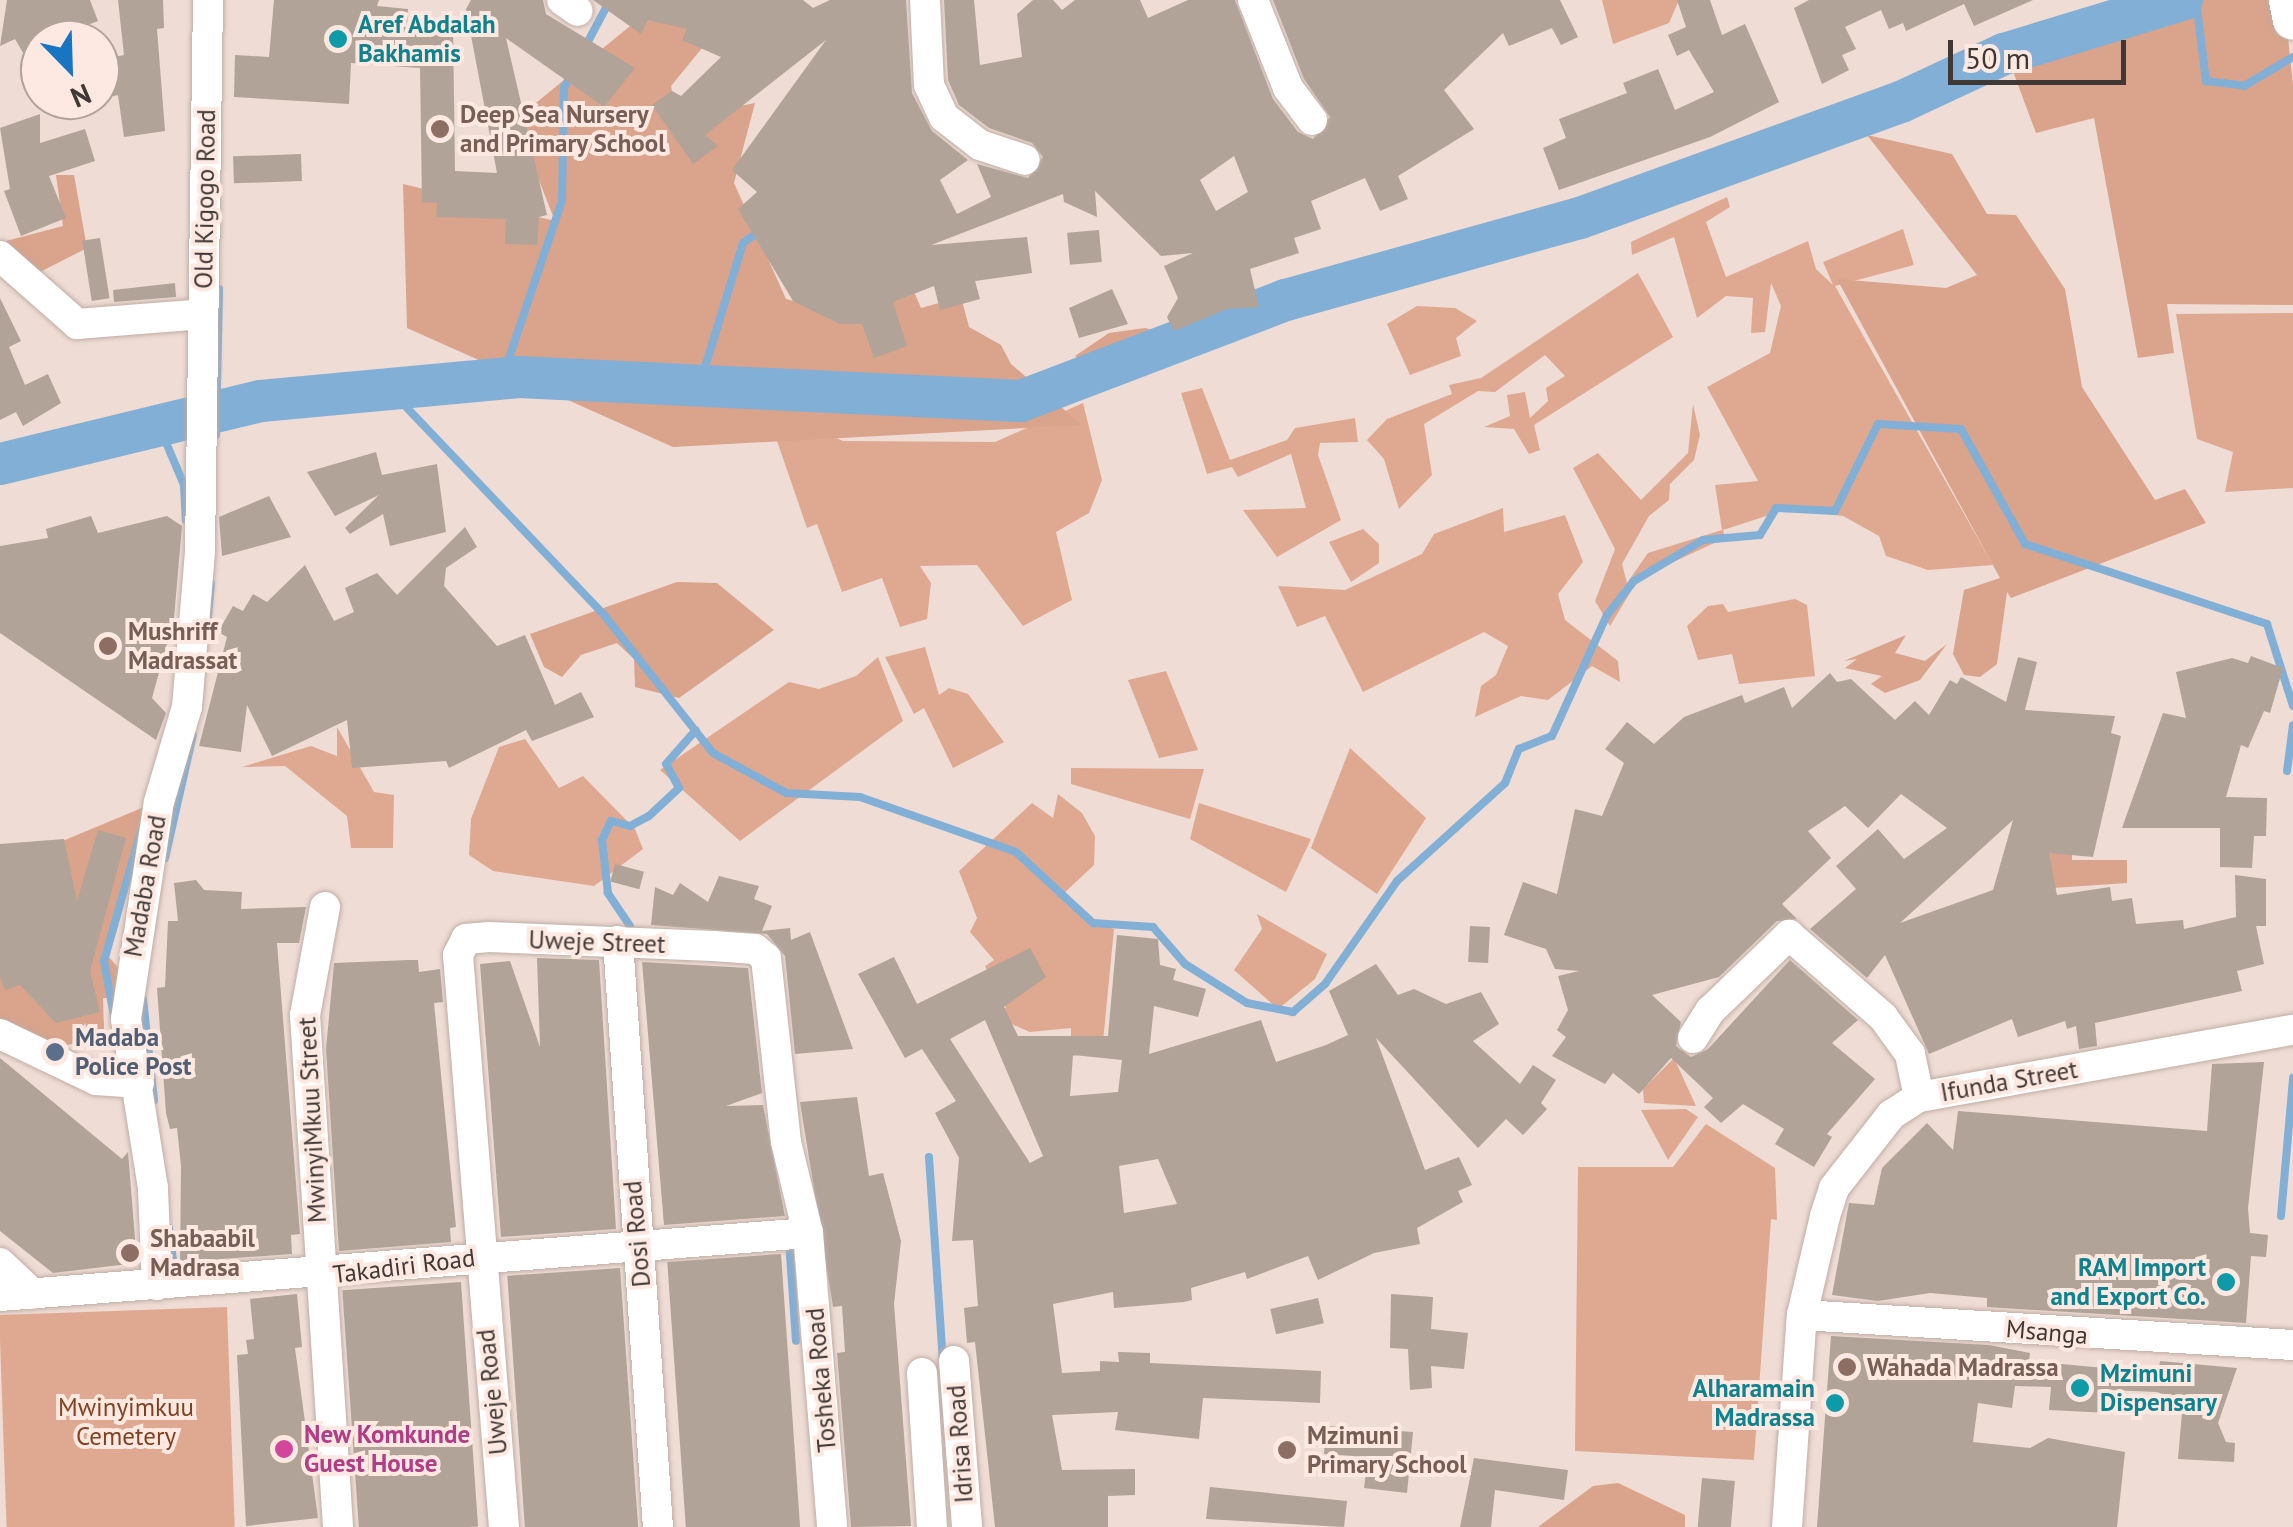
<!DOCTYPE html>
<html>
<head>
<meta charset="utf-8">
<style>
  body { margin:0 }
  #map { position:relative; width:2293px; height:1527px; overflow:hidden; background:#efdcd4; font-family:"PT Sans",sans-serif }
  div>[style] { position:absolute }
  .green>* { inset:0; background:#dfa991; transform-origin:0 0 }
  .forest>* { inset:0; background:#daa38b }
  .stream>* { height:8px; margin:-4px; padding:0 4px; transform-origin:4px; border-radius:4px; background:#82afd5 }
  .river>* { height:42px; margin:-21px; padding:0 21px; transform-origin:21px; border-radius:21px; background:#82afd5 }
  .building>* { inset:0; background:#b1a397; transform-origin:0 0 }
  .roads { filter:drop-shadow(0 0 2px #bfada5) drop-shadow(0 0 2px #bfada5) }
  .minor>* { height:30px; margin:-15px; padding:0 15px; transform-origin:15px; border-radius:15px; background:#fff }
  .major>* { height:40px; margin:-20px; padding:0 20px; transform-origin:20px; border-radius:20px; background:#fff }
  .dots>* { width:28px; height:28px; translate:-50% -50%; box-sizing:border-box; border:5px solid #fde9e1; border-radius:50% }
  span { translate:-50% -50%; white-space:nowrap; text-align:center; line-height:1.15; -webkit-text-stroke:8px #fde9e1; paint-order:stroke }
  .culture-label { font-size:25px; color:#0d838f; font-weight:700 }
  .left { translate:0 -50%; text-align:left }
  .right { translate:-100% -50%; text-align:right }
  .education-label { font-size:25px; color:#785e54; font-weight:700 }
  .street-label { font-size:25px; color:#403835 }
  .service-label { font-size:25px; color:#4e5e75; font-weight:700 }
  .park-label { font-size:25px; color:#833f1e }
  .hotel-label { font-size:25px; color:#b23c85; font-weight:700 }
  .north { position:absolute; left:20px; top:20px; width:100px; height:100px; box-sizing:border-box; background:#fde9e1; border:2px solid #b1a29c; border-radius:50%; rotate:157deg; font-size:28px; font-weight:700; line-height:40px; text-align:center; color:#403835 }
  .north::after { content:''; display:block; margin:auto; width:35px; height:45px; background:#1875c2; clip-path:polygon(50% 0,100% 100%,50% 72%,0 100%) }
  .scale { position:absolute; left:1948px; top:40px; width:178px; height:45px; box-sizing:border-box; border:5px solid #403835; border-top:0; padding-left:12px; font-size:30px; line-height:35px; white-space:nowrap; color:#403835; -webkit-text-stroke:8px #fde9e1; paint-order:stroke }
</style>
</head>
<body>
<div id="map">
  <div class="green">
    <div style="clip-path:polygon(1602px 0,1679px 0,1669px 23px,1613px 44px)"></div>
    <div style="clip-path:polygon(1727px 197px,1730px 207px,1706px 222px,1726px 277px,1808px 241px,1816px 269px,1833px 285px,1823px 262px,1903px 229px,1914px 265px,1835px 286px,1993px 565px,1928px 570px,1886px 556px,1879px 536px,1843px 516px,1788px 509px,1723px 530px,1725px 538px,1639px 578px,1610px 626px,1595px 601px,1615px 549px,1573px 468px,1598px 453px,1641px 500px,1688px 453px,1693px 404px,1700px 435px,1694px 460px,1670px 484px,1669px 500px,1649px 516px,1622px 564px,1627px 583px,1648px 553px,1722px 530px,1715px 485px,1758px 481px,1707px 387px,1770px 353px,1781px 306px,1771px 283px,1765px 332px,1751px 333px,1753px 298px,1726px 296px,1697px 318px,1674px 237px,1632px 255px,1631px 242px)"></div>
    <div style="clip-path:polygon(1638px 273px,1673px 337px,1534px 425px,1540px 450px,1529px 454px,1514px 429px,1484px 427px,1510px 416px,1507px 395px,1525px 392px,1530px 418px,1548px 401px,1546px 388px,1565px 376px,1545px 355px,1495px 392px,1478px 391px,1424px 424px,1432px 475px,1399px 509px,1384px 459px,1367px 440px,1387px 419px,1452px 394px,1449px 385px,1481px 378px)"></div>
    <div style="clip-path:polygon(1417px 306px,1455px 308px,1477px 321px,1456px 338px,1461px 356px,1410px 375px,1387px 324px)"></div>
    <div style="clip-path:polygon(2293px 313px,2293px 488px,2225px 492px,2233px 452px,2197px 439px,2176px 314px)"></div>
    <div style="clip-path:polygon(1202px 388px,1230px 460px,1287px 440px,1295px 428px,1355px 418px,1358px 442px,1320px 443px,1318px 455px,1341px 520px,1277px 557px,1243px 510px,1306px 508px,1291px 454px,1238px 477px,1232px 467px,1207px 474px,1181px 393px)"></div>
    <div style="clip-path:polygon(1083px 403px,1102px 480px,1089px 513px,1056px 532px,1072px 600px,1023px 626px,977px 565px,920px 566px,931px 583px,927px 619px,900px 627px,882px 578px,842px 592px,817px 524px,807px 528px,765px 406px,843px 441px,995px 442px)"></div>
    <div style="clip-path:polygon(1503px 508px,1504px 532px,1565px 515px,1583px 562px,1558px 594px,1565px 620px,1618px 661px,1620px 682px,1592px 666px,1548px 700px,1521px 696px,1475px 717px,1481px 686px,1496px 675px,1508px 646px,1484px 632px,1363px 692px,1325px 616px,1297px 627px,1278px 586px,1345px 590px,1422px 554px,1434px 534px)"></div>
    <div style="clip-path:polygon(1363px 529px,1379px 544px,1379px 563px,1351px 582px,1329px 542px)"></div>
    <div style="clip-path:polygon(1795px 599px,1807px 605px,1815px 676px,1739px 684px,1732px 654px,1698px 660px,1687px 626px,1708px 606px,1723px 604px,1728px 612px)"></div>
    <div style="clip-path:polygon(925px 647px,939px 695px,949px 688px,968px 694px,1004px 742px,953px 768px,924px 708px,914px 714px,885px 657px)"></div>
    <div style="clip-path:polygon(878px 657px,903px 721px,740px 841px,660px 770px,789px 682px,819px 689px,856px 676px)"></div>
    <div style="clip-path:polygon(1166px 671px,1198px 750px,1159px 758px,1128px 680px)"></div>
    <div style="clip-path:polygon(337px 727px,374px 792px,394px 795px,393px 848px,351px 848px,347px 816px,285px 766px,242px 767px,311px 746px,337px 756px)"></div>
    <div style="clip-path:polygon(525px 739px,559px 788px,583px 776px,635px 829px,643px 849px,594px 886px,493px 871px,469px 855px,471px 819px,499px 747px)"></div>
    <div style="clip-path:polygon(1350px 748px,1426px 818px,1377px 894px,1311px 848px)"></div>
    <div style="clip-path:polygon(1071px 768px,1204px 769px,1190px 819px,1071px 784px)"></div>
    <div style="clip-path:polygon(1058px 794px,1082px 813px,1095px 836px,1094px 865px,1062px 895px,1091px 923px,1114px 929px,1102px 1052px,1071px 1056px,1071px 1028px,1030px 1032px,993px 1016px,1006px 1007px,985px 966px,994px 960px,970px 932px,977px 918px,959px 871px,1032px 803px,1053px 818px)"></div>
    <div style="clip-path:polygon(1199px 803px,1311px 839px,1286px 892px,1190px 839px)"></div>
    <div style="clip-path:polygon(1257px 914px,1327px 954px,1315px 979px,1278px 1009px,1234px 970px,1262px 929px)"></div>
    <div style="clip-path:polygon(1674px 1058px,1696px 1106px,1644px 1103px,1643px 1089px)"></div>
    <div style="clip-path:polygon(1686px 1109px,1698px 1117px,1668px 1160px,1641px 1110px)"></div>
    <div style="clip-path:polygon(1706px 1124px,1775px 1168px,1777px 1220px,1771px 1219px,1754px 1460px,1575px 1451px,1578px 1167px,1673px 1167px)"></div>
    <div style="left:227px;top:1307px;width:220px;height:228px;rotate:88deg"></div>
  </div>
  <div class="forest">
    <div style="clip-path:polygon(662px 0,671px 0,702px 48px,671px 86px,682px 148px,715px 111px,755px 103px,734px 183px,786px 299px,829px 310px,912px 287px,921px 308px,961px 297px,969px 327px,1001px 345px,1011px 364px,1082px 425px,673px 447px,407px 328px,403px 184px,555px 221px,515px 120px)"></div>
    <div style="clip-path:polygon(2197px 0,2284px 0,2293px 85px,2293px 305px,2167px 304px,2174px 353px,2138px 358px,2094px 118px,2036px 133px,2011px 66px)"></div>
    <div style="clip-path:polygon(1867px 135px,1952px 154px,1987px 214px,2016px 215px,2065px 289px,2082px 387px,2155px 500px,2185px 489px,2206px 523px,2011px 598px,2007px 592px,1997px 664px,1980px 677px,1964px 675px,1953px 654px,1964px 590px,2000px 578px,1837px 279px,1946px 288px,1977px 275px)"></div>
    <div style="clip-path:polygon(56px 175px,74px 175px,87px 248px,36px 274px,6px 241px,63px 226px)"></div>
    <div style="clip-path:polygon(1145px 328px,1180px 336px,1162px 353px,1098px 371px,1075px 356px,1109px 333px)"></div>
    <div style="clip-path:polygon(677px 582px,717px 583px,774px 630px,679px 698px,635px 687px,634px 659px,617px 643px,581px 655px,562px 677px,544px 667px,530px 634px)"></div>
    <div style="clip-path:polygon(1906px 635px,1895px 653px,1925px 661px,1947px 644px,1920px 680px,1885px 693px,1871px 684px,1882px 676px,1845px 668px,1857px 659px,1844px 661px)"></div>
    <div style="clip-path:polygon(149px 805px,108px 956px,121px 971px,114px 998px,103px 998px,104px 1029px,88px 1031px,85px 1023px,72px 1044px,25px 1054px,0 1026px,0 867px)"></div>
    <div style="clip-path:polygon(2073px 824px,2072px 860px,2127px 860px,2127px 883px,2053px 888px,2023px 871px)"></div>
    <div style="clip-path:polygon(1618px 1483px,1685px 1515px,1685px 1527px,1538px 1527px,1593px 1486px)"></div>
  </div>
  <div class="stream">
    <div style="left:2196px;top:0;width:82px;rotate:83deg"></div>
    <div style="left:2206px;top:81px;width:38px;rotate:7deg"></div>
    <div style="left:2244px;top:86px;width:57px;rotate:-30.6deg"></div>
    <div style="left:584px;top:49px;width:55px;rotate:-62deg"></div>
    <div style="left:502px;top:379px;width:188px;rotate:-71.4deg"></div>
    <div style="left:562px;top:201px;width:113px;rotate:-89deg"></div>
    <div style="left:564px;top:88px;width:15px;rotate:-62deg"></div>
    <div style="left:699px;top:387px;width:151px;rotate:-73deg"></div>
    <div style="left:743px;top:243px;width:22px;rotate:-36deg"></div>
    <div style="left:389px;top:389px;width:312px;rotate:46.4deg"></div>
    <div style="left:604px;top:615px;width:176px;rotate:51.7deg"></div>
    <div style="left:713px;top:753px;width:83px;rotate:28.7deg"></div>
    <div style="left:786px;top:793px;width:74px;rotate:3.1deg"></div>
    <div style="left:860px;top:797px;width:165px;rotate:19.4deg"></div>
    <div style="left:1016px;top:852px;width:105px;rotate:42.7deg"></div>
    <div style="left:1093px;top:923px;width:60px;rotate:3.8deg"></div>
    <div style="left:1153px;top:927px;width:49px;rotate:49.1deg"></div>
    <div style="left:1185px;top:964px;width:73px;rotate:32.2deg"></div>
    <div style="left:1247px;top:1003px;width:47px;rotate:11.1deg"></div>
    <div style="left:1293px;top:1012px;width:43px;rotate:-41.2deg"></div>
    <div style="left:1325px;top:984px;width:126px;rotate:-55deg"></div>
    <div style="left:1397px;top:881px;width:146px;rotate:-42.2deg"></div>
    <div style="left:1505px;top:783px;width:37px;rotate:-68deg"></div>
    <div style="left:1519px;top:749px;width:35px;rotate:-22deg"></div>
    <div style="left:1552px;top:736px;width:133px;rotate:-65.6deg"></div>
    <div style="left:1607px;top:615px;width:43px;rotate:-51.5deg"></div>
    <div style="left:1634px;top:581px;width:80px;rotate:-30.7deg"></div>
    <div style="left:1703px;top:540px;width:57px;rotate:-5deg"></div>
    <div style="left:1760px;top:535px;width:31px;rotate:-59deg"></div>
    <div style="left:1776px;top:508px;width:59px;rotate:2.9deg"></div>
    <div style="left:1835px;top:511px;width:97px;rotate:-63.7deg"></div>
    <div style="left:1878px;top:424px;width:83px;rotate:3.4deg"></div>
    <div style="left:1961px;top:429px;width:132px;rotate:60.9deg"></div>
    <div style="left:2025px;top:544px;width:255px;rotate:18.3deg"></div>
    <div style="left:2267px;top:624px;width:86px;rotate:72.4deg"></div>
    <div style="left:159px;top:426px;width:64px;rotate:67deg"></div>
    <div style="left:184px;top:485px;width:35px;rotate:87deg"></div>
    <div style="left:216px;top:435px;width:146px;rotate:-88.8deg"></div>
    <div style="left:207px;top:628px;width:45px;rotate:-84.9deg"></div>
    <div style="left:2287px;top:771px;width:46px;rotate:-82.6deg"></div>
    <div style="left:165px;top:858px;width:126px;rotate:-77.2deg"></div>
    <div style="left:630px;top:926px;width:40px;rotate:-124deg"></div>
    <div style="left:608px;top:893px;width:53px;rotate:-96.5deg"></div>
    <div style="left:602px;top:840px;width:21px;rotate:-65deg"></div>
    <div style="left:611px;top:821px;width:20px;rotate:15deg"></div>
    <div style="left:630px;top:826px;width:21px;rotate:-28deg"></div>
    <div style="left:649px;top:816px;width:41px;rotate:-43deg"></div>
    <div style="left:679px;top:788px;width:27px;rotate:-118deg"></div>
    <div style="left:666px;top:764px;width:45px;rotate:-48.6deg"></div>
    <div style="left:143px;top:999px;width:102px;rotate:83.8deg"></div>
    <div style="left:114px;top:1016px;width:56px;rotate:-100.3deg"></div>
    <div style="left:104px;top:961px;width:135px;rotate:-74.1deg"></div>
    <div style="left:929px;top:1157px;width:205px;rotate:86.1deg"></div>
    <div style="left:2281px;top:1216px;width:139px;rotate:-85deg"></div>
    <div style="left:169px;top:1228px;width:32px;rotate:83deg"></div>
    <div style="left:789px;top:1241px;width:100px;rotate:86deg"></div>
  </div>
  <div class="river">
    <div style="left:0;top:464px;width:268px;rotate:-13.6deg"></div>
    <div style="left:261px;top:401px;width:259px;rotate:-5.3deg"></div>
    <div style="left:519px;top:377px;width:503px;rotate:2.74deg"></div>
    <div style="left:1021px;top:401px;width:284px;rotate:-20.9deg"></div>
    <div style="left:1286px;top:300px;width:305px;rotate:-15.6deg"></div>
    <div style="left:1580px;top:218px;width:341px;rotate:-19.9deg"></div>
    <div style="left:1901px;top:102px;width:114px;rotate:-25deg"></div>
    <div style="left:2004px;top:54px;width:186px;rotate:-16.9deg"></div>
  </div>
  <div class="building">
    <div style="clip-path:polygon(7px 0,90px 0,98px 21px,77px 29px,82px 40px,40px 40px,40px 82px,15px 39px,0 46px)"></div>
    <div style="clip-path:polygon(118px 0,163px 0,164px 28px,157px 29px,165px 131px,124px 137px,118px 95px,105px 98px,100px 60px,124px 55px)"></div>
    <div style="clip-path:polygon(274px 0,379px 0,377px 6px,408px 9px,407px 27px,453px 27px,455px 171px,497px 173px,466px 9px,471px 0,543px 0,546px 14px,635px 68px,604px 107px,506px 38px,547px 215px,539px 217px,537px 245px,505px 244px,506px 219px,436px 217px,437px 203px,422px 202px,420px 68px,351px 63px,349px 104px,234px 97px,235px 55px,269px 57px)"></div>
    <div style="clip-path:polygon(evenodd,593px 0,803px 0,813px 8px,830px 0,906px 0,912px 93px,932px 131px,968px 160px,940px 180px,957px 214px,991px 197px,977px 164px,1028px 178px,1043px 157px,1032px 143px,989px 128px,959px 105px,948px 80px,944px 0,974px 0,980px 65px,1022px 57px,1017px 14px,1033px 0,1053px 0,1062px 10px,1075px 0,1140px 0,1148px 18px,1188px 0,1235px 0,1273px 99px,1298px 132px,1313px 139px,1330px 117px,1304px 79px,1273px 0,1560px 0,1578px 37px,1561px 45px,1552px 28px,1509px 46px,1503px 33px,1444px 90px,1474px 129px,1398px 176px,1408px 199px,1380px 211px,1365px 178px,1311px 201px,1321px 229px,1294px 238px,1299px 253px,1250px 269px,1259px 307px,1227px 309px,1174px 331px,1167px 317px,1178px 298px,1164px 266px,1193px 253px,1161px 256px,1095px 191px,1097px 217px,1064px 202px,1063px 194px,931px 245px,1027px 237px,1032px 273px,975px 281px,980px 299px,940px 310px,934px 286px,893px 302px,907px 346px,874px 358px,862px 324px,840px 324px,793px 301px,738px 209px,757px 192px,732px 170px,826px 40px,705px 135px,718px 146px,693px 164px,652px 105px,672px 91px,681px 96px,721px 57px,682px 40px,687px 29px,648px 20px,641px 34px,593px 0,1234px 156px,1248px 192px,1216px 211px,1200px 180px,1234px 156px)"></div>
    <div style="clip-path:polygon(1677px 0,1710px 0,1722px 35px,1745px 24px,1779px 102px,1710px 137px,1559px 190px,1543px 148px,1566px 138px,1559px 119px,1627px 93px,1623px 83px,1658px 69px,1675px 110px,1714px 92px,1689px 50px,1677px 56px,1668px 35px,1686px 27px)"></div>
    <div style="clip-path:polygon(1809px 0,2033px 0,1974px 26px,1964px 4px,1906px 31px,1903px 23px,1889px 29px,1881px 10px,1845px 27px,1856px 49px,1842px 55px,1849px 70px,1822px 84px,1794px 8px)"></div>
    <div style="clip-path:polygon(40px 114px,40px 143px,85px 129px,95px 161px,49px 176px,66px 218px,21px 236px,4px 191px,10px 189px,0 128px)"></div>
    <div style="left:301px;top:154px;width:27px;height:68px;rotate:88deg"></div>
    <div style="left:1099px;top:230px;width:32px;height:32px;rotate:85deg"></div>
    <div style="left:100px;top:238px;width:61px;height:18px;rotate:81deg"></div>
    <div style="clip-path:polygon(175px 283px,176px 297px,114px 302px,113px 290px)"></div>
    <div style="clip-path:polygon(1112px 289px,1128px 324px,1079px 338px,1069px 308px)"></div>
    <div style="clip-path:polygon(0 298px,21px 341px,9px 347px,25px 385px,48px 374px,61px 403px,23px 426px,16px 412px,0 420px)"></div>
    <div style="clip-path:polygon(376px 452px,382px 475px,437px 464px,446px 532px,390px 546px,383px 514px,350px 534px,345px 528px,379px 495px,335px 516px,307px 472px)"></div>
    <div style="clip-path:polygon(269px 496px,291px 537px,222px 556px,219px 517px)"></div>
    <div style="clip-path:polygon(91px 516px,98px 533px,167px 516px,182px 526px,174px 618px,152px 698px,166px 713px,156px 740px,0 633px,0 546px,48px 538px,46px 529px)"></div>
    <div style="clip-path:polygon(465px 527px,477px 547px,446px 568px,444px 586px,497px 646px,525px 635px,555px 705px,581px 692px,594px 717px,532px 741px,526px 730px,449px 768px,446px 761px,352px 768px,347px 720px,272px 756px,247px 705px,241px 752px,199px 746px,227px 637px,218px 632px,233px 606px,243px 611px,253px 594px,267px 602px,305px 565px,334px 621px,354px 612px,345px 588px,377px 573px,397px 595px)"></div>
    <div style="clip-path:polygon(2251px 656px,2283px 668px,2270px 713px,2264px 711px,2248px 748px,2241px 745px,2226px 797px,2267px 798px,2266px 836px,2254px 836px,2252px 868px,2220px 867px,2220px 828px,2122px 828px,2163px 713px,2186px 718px,2176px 672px,2232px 658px,2248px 663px)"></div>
    <div style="clip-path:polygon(evenodd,2018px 657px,2037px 662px,2025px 710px,2115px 716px,2111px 733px,2121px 736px,2093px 857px,2049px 853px,2057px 895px,2110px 887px,2112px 901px,2132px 898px,2136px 924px,2183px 920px,2184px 929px,2236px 917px,2235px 875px,2266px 879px,2266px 926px,2256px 926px,2264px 964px,2237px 971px,2242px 991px,2095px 1023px,2097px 1046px,2079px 1049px,2076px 1026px,2067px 1029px,2065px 1021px,2018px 1037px,2012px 1019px,1929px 1054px,1885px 955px,1867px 978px,1810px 929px,1856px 889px,1836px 866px,1878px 829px,1904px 859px,1947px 828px,1901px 794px,1868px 828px,1845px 806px,1808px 831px,1831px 858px,1782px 904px,1797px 919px,1777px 921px,1719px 977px,1652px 995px,1681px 1022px,1676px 1046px,1691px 1057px,1708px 1049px,1790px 960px,1858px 1020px,1832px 1043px,1875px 1079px,1827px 1134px,1832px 1137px,1814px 1167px,1775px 1144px,1784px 1129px,1743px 1104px,1721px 1123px,1704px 1107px,1713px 1098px,1671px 1058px,1639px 1094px,1613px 1073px,1605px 1084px,1552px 1056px,1566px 1037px,1557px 1030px,1568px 1010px,1558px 976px,1579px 971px,1555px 969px,1546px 949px,1504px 935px,1523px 882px,1557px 894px,1575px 809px,1602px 816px,1624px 763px,1605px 749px,1627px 722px,1654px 744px,1684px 717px,1742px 695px,1745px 703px,1784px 687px,1792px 708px,1830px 673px,1837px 682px,1851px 679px,1895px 720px,1915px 701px,1929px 715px,1950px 680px,1957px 684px,1961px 677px,2006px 702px,2018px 657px,2013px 820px,1993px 890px,1900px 923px,2013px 820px)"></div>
    <div style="clip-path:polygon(98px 830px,126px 838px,90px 971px,100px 1012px,56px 1023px,20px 985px,5px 990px,0 977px,0 844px,64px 839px,77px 901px)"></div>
    <div style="left:615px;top:864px;width:30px;height:18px;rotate:15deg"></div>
    <div style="clip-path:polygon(719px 876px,759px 886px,754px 899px,772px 906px,762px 931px,790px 928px,791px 940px,810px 932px,853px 1049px,795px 1054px,785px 956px,767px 934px,651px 925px,655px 887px,673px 895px,680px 883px,708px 902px)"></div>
    <div style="clip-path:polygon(196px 880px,204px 890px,242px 892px,241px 909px,306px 907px,299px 943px,277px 943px,300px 1234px,291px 1235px,292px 1254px,180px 1262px,181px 1166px,177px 1128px,170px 1129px,166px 1113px,157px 988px,165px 987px,168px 921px,178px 921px,174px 883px)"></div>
    <div style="left:1470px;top:926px;width:20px;height:36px;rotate:3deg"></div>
    <div style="clip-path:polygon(evenodd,1117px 935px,1158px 939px,1160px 965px,1176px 969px,1173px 980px,1206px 989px,1198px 1017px,1154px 1006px,1149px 1054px,1261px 1020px,1276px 1062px,1326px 1045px,1348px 1035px,1329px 991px,1376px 964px,1398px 995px,1414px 989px,1446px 1004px,1481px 992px,1499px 1024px,1473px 1041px,1520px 1084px,1533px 1065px,1556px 1080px,1541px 1103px,1547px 1109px,1523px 1135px,1506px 1119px,1478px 1148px,1376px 1038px,1425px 1170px,1459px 1157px,1472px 1185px,1458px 1191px,1463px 1202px,1417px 1228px,1420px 1244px,1374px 1253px,1318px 1280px,1308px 1256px,1247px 1279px,1245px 1272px,1191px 1288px,1192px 1300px,1184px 1302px,1114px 1308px,1113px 1292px,1053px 1304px,1062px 1373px,1100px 1371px,1100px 1361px,1119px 1362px,1118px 1352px,1150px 1353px,1150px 1363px,1321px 1371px,1320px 1403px,1203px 1398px,1199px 1439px,1115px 1430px,1118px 1412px,1052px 1415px,1062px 1470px,1135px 1469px,1135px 1495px,1108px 1496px,1108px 1527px,995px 1527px,975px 1342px,967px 1343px,964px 1308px,978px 1306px,973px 1240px,952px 1241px,959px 1158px,935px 1113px,956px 1101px,922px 1049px,905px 1058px,858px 974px,894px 957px,917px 1004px,1030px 948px,1046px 977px,1004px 1007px,1018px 1036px,1108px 1036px,1117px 935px,985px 1020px,1043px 1156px,1030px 1163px,950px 1039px,985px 1020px,1117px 935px,1073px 1055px,1122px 1060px,1118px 1092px,1070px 1096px,1073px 1055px,1117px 935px,1158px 1159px,1177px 1204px,1124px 1213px,1119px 1166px,1158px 1159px)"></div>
    <div style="clip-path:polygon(537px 958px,599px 960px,616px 1229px,501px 1237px,480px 964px,510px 961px,540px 1047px)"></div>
    <div style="clip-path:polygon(409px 960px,418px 960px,419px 972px,440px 969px,443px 1002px,434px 1003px,456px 1227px,450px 1228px,451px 1242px,339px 1251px,326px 1049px,334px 963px)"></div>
    <div style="clip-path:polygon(642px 962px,748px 968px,762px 1093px,726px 1106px,763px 1105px,785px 1216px,664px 1225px)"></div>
    <div style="clip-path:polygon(0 1058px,122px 1159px,128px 1152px,137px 1263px,53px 1273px,0 1231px)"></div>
    <div style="clip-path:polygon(2264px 1062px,2248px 1208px,2250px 1233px,2268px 1235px,2266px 1257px,2251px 1256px,2246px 1323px,1987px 1307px,1987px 1298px,1930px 1293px,1878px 1301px,1832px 1295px,1849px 1203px,1874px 1205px,1882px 1168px,1927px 1123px,1953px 1150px,1958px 1111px,2207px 1131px,2212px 1064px)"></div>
    <div style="clip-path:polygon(857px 1097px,869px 1176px,883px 1173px,901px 1241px,894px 1304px,911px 1526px,851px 1527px,837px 1353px,845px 1352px,842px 1306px,833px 1307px,800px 1102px)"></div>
    <div style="left:781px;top:1254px;width:274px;height:114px;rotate:86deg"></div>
    <div style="left:620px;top:1268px;width:260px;height:113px;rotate:86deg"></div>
    <div style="left:461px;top:1282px;width:245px;height:119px;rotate:86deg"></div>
    <div style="clip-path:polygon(297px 1294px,302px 1347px,295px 1348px,318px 1518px,246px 1526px,237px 1355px,248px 1354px,246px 1340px,254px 1339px,250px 1299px)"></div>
    <div style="clip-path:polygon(1391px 1294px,1433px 1297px,1431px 1329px,1468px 1333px,1464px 1369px,1431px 1366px,1432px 1388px,1410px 1390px,1408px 1349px,1390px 1348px)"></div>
    <div style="left:1318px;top:1298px;width:26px;height:49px;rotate:77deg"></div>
    <div style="clip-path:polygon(1831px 1336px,1989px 1345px,2030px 1353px,2029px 1361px,2158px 1373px,2160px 1361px,2237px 1368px,2218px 1423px,2226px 1442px,2235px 1443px,2234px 1462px,2178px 1459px,2183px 1401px,2157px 1392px,2110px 1390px,2109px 1413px,2049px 1410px,2051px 1387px,2015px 1386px,2012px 1408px,1978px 1403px,1973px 1442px,2030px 1448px,2048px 1438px,2125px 1452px,2117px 1527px,1817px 1527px)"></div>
    <div style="clip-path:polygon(1326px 1426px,1413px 1432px,1407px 1493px,1364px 1488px,1368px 1457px,1324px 1454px)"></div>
    <div style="clip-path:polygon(1474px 1458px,1568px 1470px,1564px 1500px,1495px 1490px,1491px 1527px,1460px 1527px)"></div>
    <div style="left:1702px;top:1478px;width:33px;height:49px;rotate:5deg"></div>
    <div style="clip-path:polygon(1210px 1487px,1347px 1501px,1344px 1527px,1206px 1519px)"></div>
  </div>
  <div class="roads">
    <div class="minor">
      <div style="left:562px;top:0;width:19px;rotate:35deg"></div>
      <div style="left:925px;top:0;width:85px;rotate:87.3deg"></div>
      <div style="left:929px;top:85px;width:35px;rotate:65deg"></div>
      <div style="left:944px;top:117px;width:46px;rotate:37.9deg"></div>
      <div style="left:980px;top:145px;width:47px;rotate:18.4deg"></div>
      <div style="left:1253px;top:0;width:95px;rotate:68.3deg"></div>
      <div style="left:1288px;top:88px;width:40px;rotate:53deg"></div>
      <div style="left:0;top:256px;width:103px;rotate:41.4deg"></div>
      <div style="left:77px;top:324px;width:126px;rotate:-4.5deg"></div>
      <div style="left:325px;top:907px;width:110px;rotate:100.5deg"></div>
      <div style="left:305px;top:1015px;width:513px;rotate:86.31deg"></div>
      <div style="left:618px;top:941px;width:587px;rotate:86.1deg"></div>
      <div style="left:0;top:1034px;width:106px;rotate:25.6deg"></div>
      <div style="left:96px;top:1080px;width:43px;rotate:4deg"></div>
      <div style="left:1693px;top:1038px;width:32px;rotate:-58deg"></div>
      <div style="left:1710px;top:1011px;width:110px;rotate:-43.9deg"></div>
      <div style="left:1789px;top:935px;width:125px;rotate:41.1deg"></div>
      <div style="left:1883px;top:1017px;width:46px;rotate:53.9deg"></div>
      <div style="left:1910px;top:1054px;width:44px;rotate:78.2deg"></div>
      <div style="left:0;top:1263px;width:45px;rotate:43.2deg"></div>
      <div style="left:157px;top:1285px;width:97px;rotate:-92.4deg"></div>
      <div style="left:153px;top:1188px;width:171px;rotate:-99.1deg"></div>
      <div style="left:126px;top:1019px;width:219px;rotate:-81.4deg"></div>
      <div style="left:159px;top:802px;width:99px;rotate:-73.6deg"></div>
      <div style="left:187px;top:707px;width:157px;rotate:-85.2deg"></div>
      <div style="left:200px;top:551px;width:551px;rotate:-89.17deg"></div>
      <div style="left:0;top:1296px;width:810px;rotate:-4.46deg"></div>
      <div style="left:1802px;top:1315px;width:492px;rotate:3.5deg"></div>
      <div style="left:954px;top:1361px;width:167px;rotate:85.5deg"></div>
      <div style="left:922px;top:1373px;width:154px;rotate:86.3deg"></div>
      <div style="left:504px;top:1527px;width:574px;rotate:-94.6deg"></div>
      <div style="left:458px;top:955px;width:18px;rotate:-63deg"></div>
      <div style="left:466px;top:939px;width:23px;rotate:-5deg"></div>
      <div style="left:489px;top:937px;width:224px;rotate:2.3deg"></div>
      <div style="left:713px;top:946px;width:42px;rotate:4.1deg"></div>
      <div style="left:755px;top:949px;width:14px;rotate:39deg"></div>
      <div style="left:766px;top:958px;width:185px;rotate:83.8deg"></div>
      <div style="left:786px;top:1142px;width:94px;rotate:76.4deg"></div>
      <div style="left:808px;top:1233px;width:295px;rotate:85.3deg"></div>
      <div style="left:1787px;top:1527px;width:213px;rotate:-86deg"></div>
      <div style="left:1802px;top:1315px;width:102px;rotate:-76.9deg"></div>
      <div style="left:1825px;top:1216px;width:29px;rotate:-72deg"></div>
      <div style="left:1834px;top:1188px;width:93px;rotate:-52deg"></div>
      <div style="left:1891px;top:1115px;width:33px;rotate:-33deg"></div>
      <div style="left:1919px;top:1097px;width:380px;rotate:-10.2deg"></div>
    </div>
    <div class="major">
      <div style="left:2289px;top:0;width:20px;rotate:79deg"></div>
    </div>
  </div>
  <div class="dots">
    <div style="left:338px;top:39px;background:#0f9aa8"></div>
    <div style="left:440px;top:129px;background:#8d6e63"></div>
    <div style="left:108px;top:646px;background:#8d6e63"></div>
    <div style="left:55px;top:1052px;background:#5c6f8a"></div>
    <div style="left:130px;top:1253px;background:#8d6e63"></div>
    <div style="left:2226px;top:1282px;background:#0f9aa8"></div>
    <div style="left:1847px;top:1367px;background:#8d6e63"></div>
    <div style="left:2080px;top:1388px;background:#0f9aa8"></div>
    <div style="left:1835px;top:1403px;background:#0f9aa8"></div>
    <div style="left:284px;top:1449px;background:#d1479c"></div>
    <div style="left:1287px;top:1450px;background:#8d6e63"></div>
  </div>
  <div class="culture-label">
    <span class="left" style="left:358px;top:39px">Aref Abdalah<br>Bakhamis</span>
    <span class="right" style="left:2206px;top:1282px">RAM Import<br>and Export Co.</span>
    <span class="left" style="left:2100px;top:1388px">Mzimuni<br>Dispensary</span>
    <span class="right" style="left:1815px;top:1403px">Alharamain<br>Madrassa</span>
  </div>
  <div class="education-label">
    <span class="left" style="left:460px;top:129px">Deep Sea Nursery<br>and Primary School</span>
    <span class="left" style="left:128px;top:646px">Mushriff<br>Madrassat</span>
    <span class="left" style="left:150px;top:1253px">Shabaabil<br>Madrasa</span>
    <span class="left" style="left:1867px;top:1367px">Wahada Madrassa</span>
    <span class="left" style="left:1307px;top:1450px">Mzimuni<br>Primary School</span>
  </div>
  <div class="street-label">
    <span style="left:205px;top:199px;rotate:-89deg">Old Kigogo Road</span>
    <span style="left:145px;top:886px;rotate:-80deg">Madaba Road</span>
    <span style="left:597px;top:942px;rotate:2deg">Uweje Street</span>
    <span style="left:2009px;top:1081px;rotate:-10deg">Ifunda Street</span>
    <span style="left:312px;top:1120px;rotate:-93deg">MwinyiMkuu Street</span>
    <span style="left:637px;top:1234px;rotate:-95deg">Dosi Road</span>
    <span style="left:404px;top:1266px;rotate:-7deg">Takadiri Road</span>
    <span style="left:2047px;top:1332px;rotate:5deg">Msanga</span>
    <span style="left:821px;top:1380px;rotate:-95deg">Tosheka Road</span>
    <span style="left:492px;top:1392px;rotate:-96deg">Uweje Road</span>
    <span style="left:960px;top:1444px;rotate:-94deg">Idrisa Road</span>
  </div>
  <div class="service-label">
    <span class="left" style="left:75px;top:1052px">Madaba<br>Police Post</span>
  </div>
  <div class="park-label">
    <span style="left:126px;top:1422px">Mwinyimkuu<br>Cemetery</span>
  </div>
  <div class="hotel-label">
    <span class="left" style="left:304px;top:1449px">New Komkunde<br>Guest House</span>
  </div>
  <div class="north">N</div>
  <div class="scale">50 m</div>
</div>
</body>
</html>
